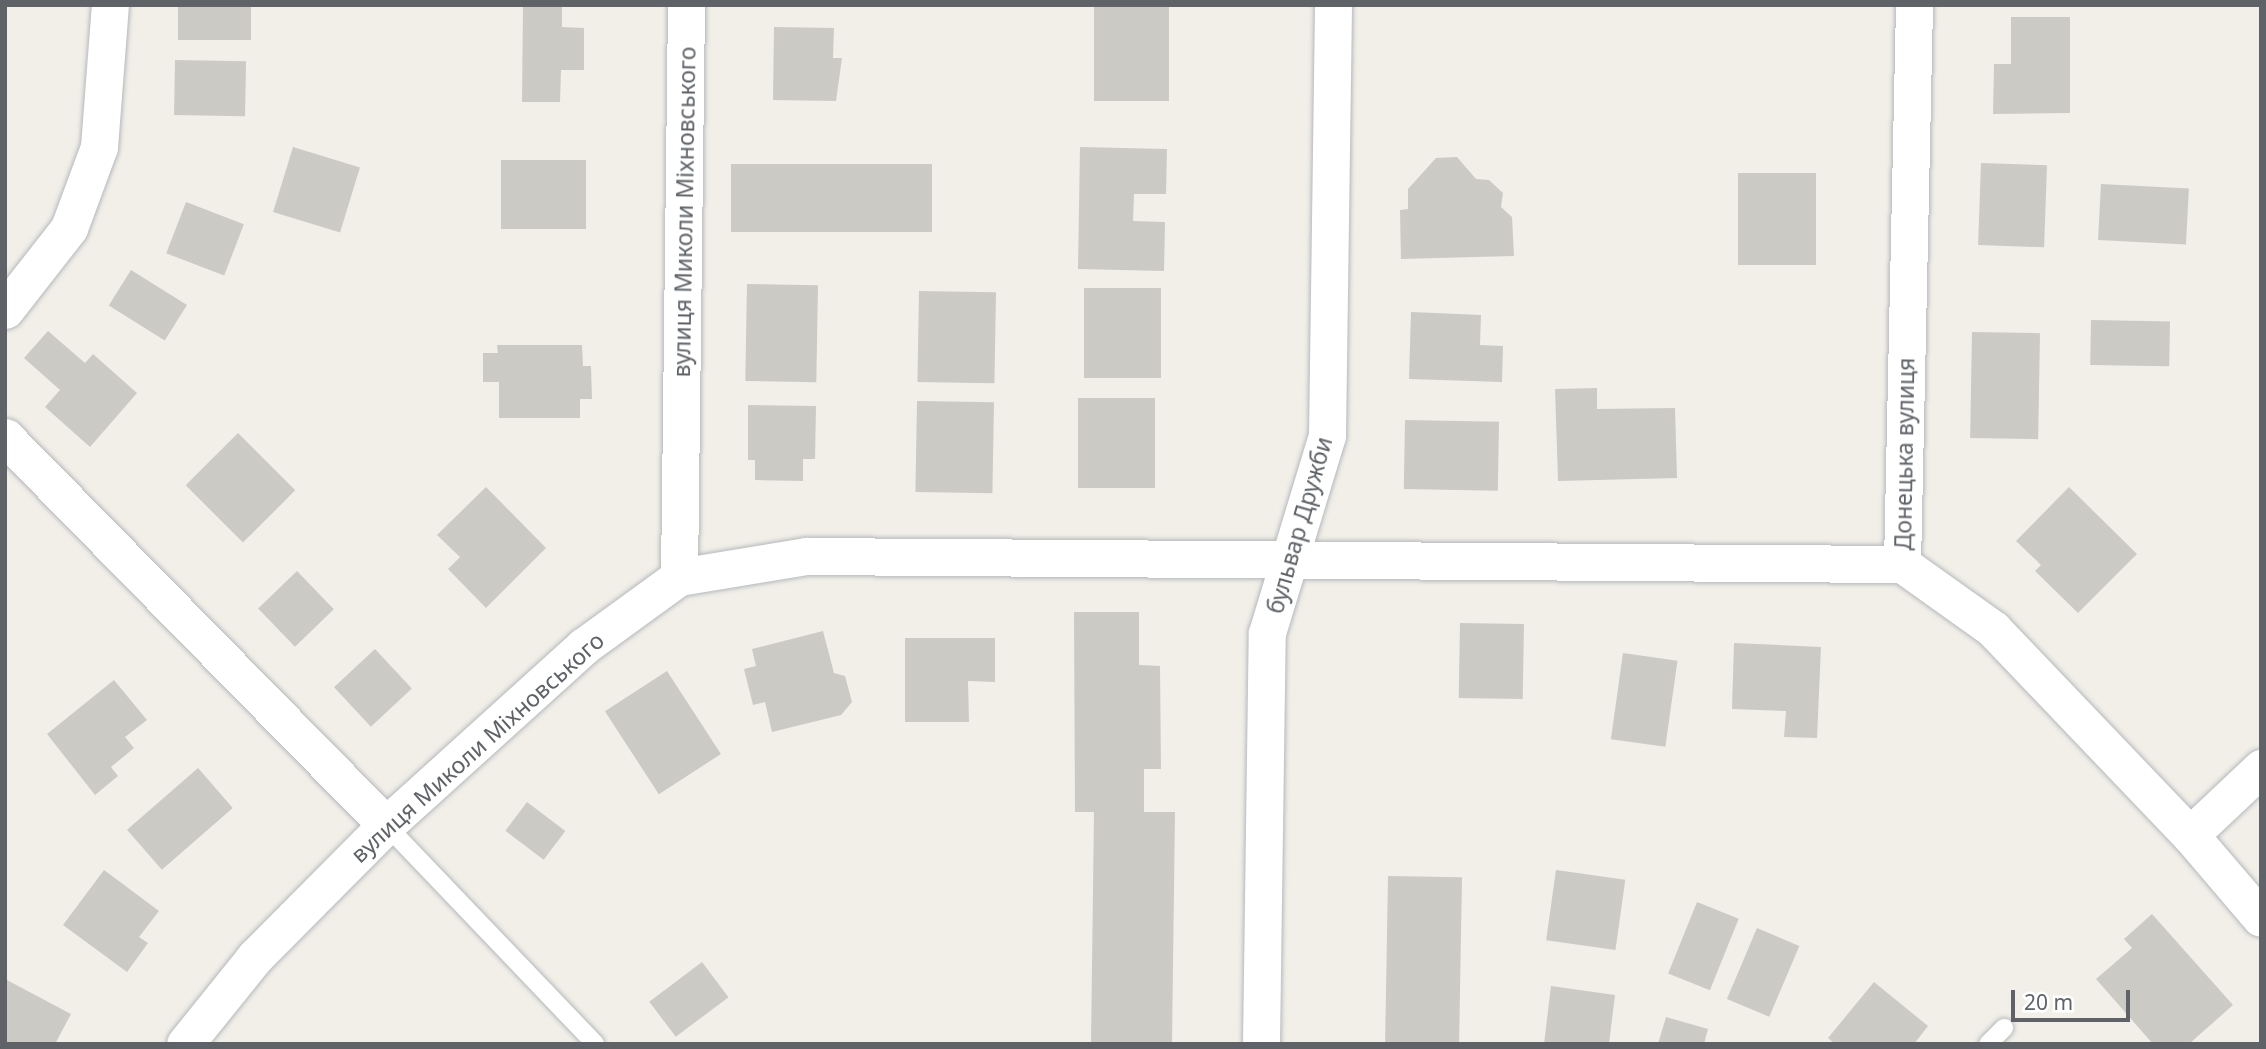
<!DOCTYPE html>
<html>
<head>
<meta charset="utf-8">
<style>
  body { margin:0 }
  #map { position:relative; width:2266px; height:1049px; overflow:hidden; background:#f1efe8; font-family:"Noto Sans",sans-serif }
  div>[style] { position:absolute }
  .building>* { inset:0; background:#cccac5; transform-origin:0 0 }
  .roads { filter:drop-shadow(0 0 2px #b5b8bc) drop-shadow(0 0 2px #b5b8bc) }
  .service>* { height:18px; margin:-9px; padding:0 9px; transform-origin:9px; border-radius:9px; background:#fff }
  .minor>* { height:37px; margin:-18.5px; padding:0 18.5px; transform-origin:18.5px; border-radius:18.5px; background:#fff }
  span { translate:-50% -50%; white-space:nowrap; text-align:center; line-height:1.15; -webkit-text-stroke:5px #fff; paint-order:stroke }
  .street-label { font-size:23px; color:#5f6368 }
  .frame { position:absolute; inset:0; border:7px solid #5f6368; pointer-events:none }
  .scale { position:absolute; left:2011px; top:990px; width:119px; height:32px; box-sizing:border-box; border:4px solid #5f6368; border-top:0; padding-left:9px; font-size:21px; line-height:24px; white-space:nowrap; color:#5f6368; -webkit-text-stroke:5px #fff; paint-order:stroke }
</style>
</head>
<body>
<div id="map">
  <div class="building">
    <div style="left:178px;top:5px;width:73px;height:35px"></div>
    <div style="clip-path:polygon(523px 5px,562px 5px,562px 27px,584px 28px,584px 70px,561px 70px,560px 102px,522px 102px)"></div>
    <div style="left:1094px;top:5px;width:75px;height:96px"></div>
    <div style="clip-path:polygon(2011px 17px,2070px 17px,2070px 113px,1993px 114px,1994px 64px,2011px 64px)"></div>
    <div style="clip-path:polygon(774px 27px,834px 28px,833px 58px,842px 58px,836px 101px,773px 100px)"></div>
    <div style="left:175px;top:60px;width:71px;height:55px;rotate:1deg"></div>
    <div style="left:293px;top:147px;width:70px;height:68px;rotate:17deg"></div>
    <div style="clip-path:polygon(1080px 147px,1167px 149px,1166px 194px,1134px 194px,1133px 221px,1165px 222px,1164px 271px,1078px 269px)"></div>
    <div style="clip-path:polygon(1457px 157px,1476px 179px,1489px 180px,1503px 193px,1501px 207px,1512px 217px,1514px 256px,1401px 259px,1400px 210px,1408px 209px,1408px 189px,1436px 158px)"></div>
    <div style="left:501px;top:160px;width:85px;height:69px"></div>
    <div style="left:1981px;top:163px;width:66px;height:82px;rotate:2deg"></div>
    <div style="left:731px;top:164px;width:201px;height:68px"></div>
    <div style="left:1738px;top:173px;width:78px;height:92px"></div>
    <div style="left:2101px;top:184px;width:88px;height:56px;rotate:3deg"></div>
    <div style="left:186px;top:202px;width:62px;height:55px;rotate:21deg"></div>
    <div style="left:131px;top:270px;width:66px;height:42px;rotate:32deg"></div>
    <div style="left:747px;top:284px;width:71px;height:97px;rotate:1deg"></div>
    <div style="left:1084px;top:288px;width:77px;height:90px"></div>
    <div style="left:919px;top:291px;width:77px;height:91px;rotate:1deg"></div>
    <div style="clip-path:polygon(1411px 312px,1481px 315px,1480px 345px,1503px 346px,1502px 382px,1409px 379px)"></div>
    <div style="left:2091px;top:320px;width:79px;height:45px;rotate:1deg"></div>
    <div style="clip-path:polygon(48px 331px,85px 363px,93px 354px,137px 393px,90px 447px,45px 407px,60px 390px,24px 358px)"></div>
    <div style="left:1972px;top:332px;width:68px;height:106px;rotate:1deg"></div>
    <div style="clip-path:polygon(497px 345px,582px 345px,583px 366px,591px 366px,592px 399px,580px 399px,580px 418px,499px 418px,499px 382px,483px 382px,483px 353px,498px 353px)"></div>
    <div style="clip-path:polygon(1597px 388px,1597px 409px,1675px 408px,1677px 478px,1558px 481px,1555px 389px)"></div>
    <div style="left:1078px;top:398px;width:77px;height:90px"></div>
    <div style="left:917px;top:401px;width:77px;height:91px;rotate:1deg"></div>
    <div style="clip-path:polygon(748px 405px,816px 406px,815px 459px,803px 459px,803px 481px,755px 480px,755px 460px,748px 460px)"></div>
    <div style="left:1405px;top:420px;width:94px;height:69px;rotate:1deg"></div>
    <div style="left:238px;top:433px;width:81px;height:74px;rotate:45deg"></div>
    <div style="clip-path:polygon(486px 487px,546px 548px,486px 608px,448px 569px,460px 557px,437px 535px)"></div>
    <div style="clip-path:polygon(2069px 487px,2137px 554px,2078px 613px,2035px 571px,2041px 565px,2016px 541px)"></div>
    <div style="left:297px;top:571px;width:53px;height:54px;rotate:46deg"></div>
    <div style="clip-path:polygon(1074px 612px,1139px 612px,1139px 665px,1160px 666px,1161px 769px,1144px 769px,1144px 812px,1175px 812px,1172px 1044px,1091px 1044px,1094px 812px,1075px 812px)"></div>
    <div style="left:1460px;top:623px;width:64px;height:75px;rotate:1deg"></div>
    <div style="clip-path:polygon(823px 631px,834px 673px,845px 676px,852px 702px,841px 715px,772px 732px,765px 702px,753px 705px,744px 669px,756px 666px,752px 649px)"></div>
    <div style="clip-path:polygon(905px 638px,995px 638px,995px 682px,968px 681px,969px 722px,905px 722px)"></div>
    <div style="clip-path:polygon(1734px 643px,1821px 647px,1817px 738px,1784px 737px,1786px 711px,1732px 709px)"></div>
    <div style="left:375px;top:649px;width:54px;height:56px;rotate:47deg"></div>
    <div style="left:1623px;top:653px;width:55px;height:87px;rotate:8deg"></div>
    <div style="left:667px;top:671px;width:99px;height:74px;rotate:57deg"></div>
    <div style="clip-path:polygon(114px 680px,147px 720px,125px 737px,134px 748px,111px 767px,118px 776px,95px 795px,47px 734px)"></div>
    <div style="left:198px;top:768px;width:53px;height:94px;rotate:49deg"></div>
    <div style="left:527px;top:802px;width:48px;height:36px;rotate:37deg"></div>
    <div style="clip-path:polygon(104px 870px,159px 911px,139px 937px,148px 943px,127px 972px,63px 925px)"></div>
    <div style="left:1556px;top:870px;width:70px;height:71px;rotate:8deg"></div>
    <div style="left:1388px;top:876px;width:74px;height:168px;rotate:1deg"></div>
    <div style="left:1697px;top:902px;width:45px;height:77px;rotate:22deg"></div>
    <div style="clip-path:polygon(2152px 914px,2233px 1005px,2189px 1044px,2153px 1044px,2096px 979px,2132px 948px,2124px 939px)"></div>
    <div style="left:1757px;top:928px;width:46px;height:77px;rotate:23deg"></div>
    <div style="left:702px;top:962px;width:44px;height:66px;rotate:53deg"></div>
    <div style="clip-path:polygon(5px 979px,71px 1014px,55px 1044px,5px 1044px)"></div>
    <div style="clip-path:polygon(1874px 982px,1928px 1026px,1914px 1044px,1835px 1044px,1828px 1038px)"></div>
    <div style="clip-path:polygon(1551px 986px,1615px 995px,1609px 1044px,1544px 1044px)"></div>
    <div style="clip-path:polygon(1666px 1017px,1708px 1029px,1704px 1044px,1658px 1044px)"></div>
  </div>
  <div class="roads">
    <div class="service">
      <div style="left:386px;top:825px;width:303px;rotate:46.3deg"></div>
      <div style="left:1988px;top:1044px;width:23px;rotate:-45deg"></div>
    </div>
    <div class="minor">
      <div style="left:1914px;top:5px;width:559px;rotate:91.23deg"></div>
      <div style="left:1902px;top:564px;width:112px;rotate:35.5deg"></div>
      <div style="left:1993px;top:629px;width:285px;rotate:46.3deg"></div>
      <div style="left:2190px;top:835px;width:109px;rotate:49.5deg"></div>
      <div style="left:5px;top:310px;width:104px;rotate:-52deg"></div>
      <div style="left:69px;top:228px;width:86px;rotate:-69.7deg"></div>
      <div style="left:99px;top:147px;width:142px;rotate:-85.6deg"></div>
      <div style="left:5px;top:437px;width:544px;rotate:45.52deg"></div>
      <div style="left:679px;top:577px;width:129px;rotate:-9.4deg"></div>
      <div style="left:806px;top:556px;width:1096px;rotate:0.42deg"></div>
      <div style="left:2190px;top:835px;width:98px;rotate:-43.3deg"></div>
      <div style="left:185px;top:1044px;width:112px;rotate:-51.2deg"></div>
      <div style="left:255px;top:957px;width:186px;rotate:-45.2deg"></div>
      <div style="left:386px;top:825px;width:267px;rotate:-42.1deg"></div>
      <div style="left:584px;top:646px;width:117px;rotate:-36deg"></div>
      <div style="left:679px;top:577px;width:572px;rotate:-89.3deg"></div>
      <div style="left:1261px;top:1044px;width:411px;rotate:-89.2deg"></div>
      <div style="left:1267px;top:633px;width:206px;rotate:-73.1deg"></div>
      <div style="left:1327px;top:436px;width:431px;rotate:-89.2deg"></div>
    </div>
  </div>
  <div class="street-label">
    <span style="left:684px;top:212px;rotate:-89deg">вулиця Миколи Міхновського</span>
    <span style="left:1904px;top:454px;rotate:-89deg">Донецька вулиця</span>
    <span style="left:1299px;top:525px;rotate:-74deg">бульвар Дружби</span>
    <span style="left:477px;top:747px;rotate:-42deg">вулиця Миколи Міхновського</span>
  </div>
  <div class="frame"></div>
  <div class="scale">20 m</div>
</div>
</body>
</html>
